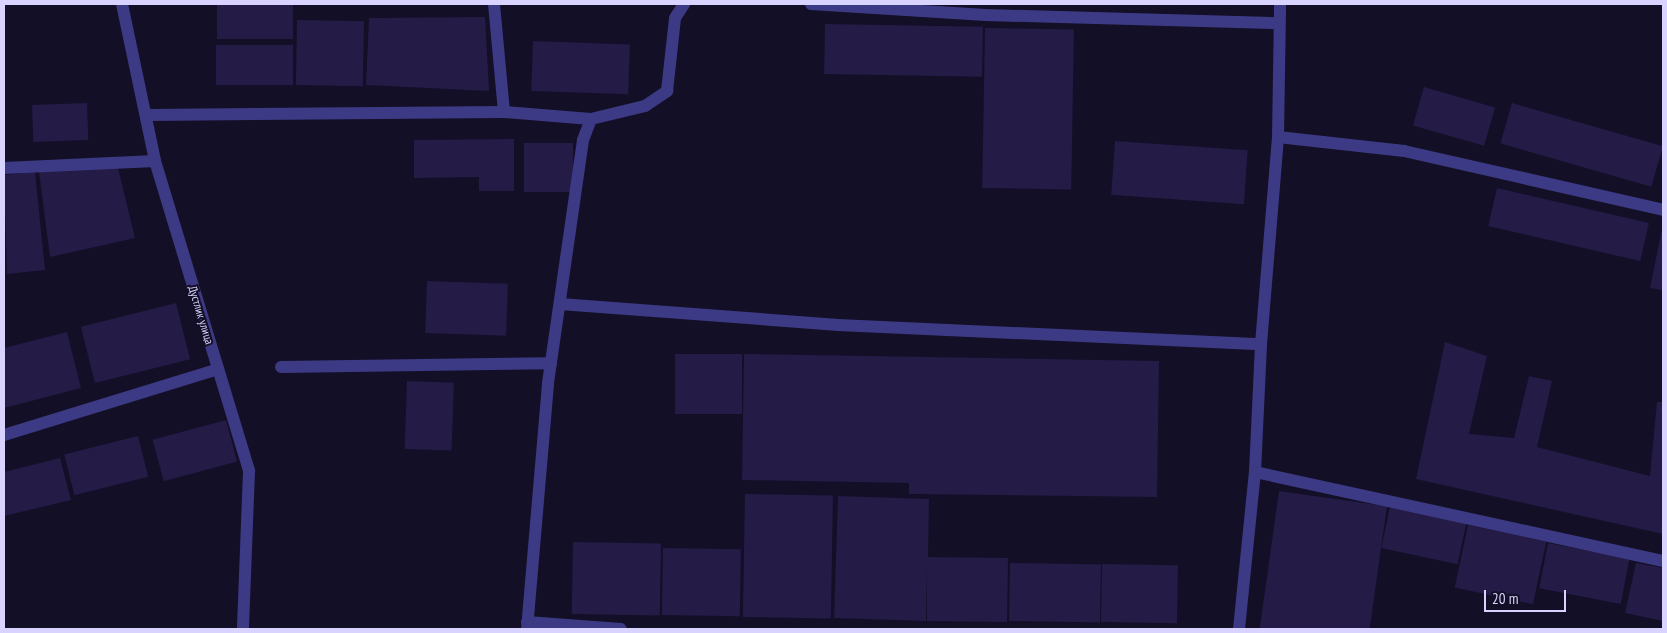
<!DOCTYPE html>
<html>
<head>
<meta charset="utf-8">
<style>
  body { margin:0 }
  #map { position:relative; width:1667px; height:633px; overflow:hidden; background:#130f26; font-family:"PT Sans Narrow",sans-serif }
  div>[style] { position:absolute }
  .building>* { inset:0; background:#241b47; transform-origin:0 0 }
  .minor>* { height:12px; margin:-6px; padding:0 6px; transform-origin:6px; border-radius:6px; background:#3d3a85 }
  span { translate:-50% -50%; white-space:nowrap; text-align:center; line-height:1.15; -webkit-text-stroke:4px #130f26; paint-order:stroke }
  .street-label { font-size:12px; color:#d9d4ff }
  .frame { position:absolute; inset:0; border:5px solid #d9d4ff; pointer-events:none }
  .scale { position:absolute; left:1484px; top:590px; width:82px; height:22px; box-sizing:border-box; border:2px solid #d9d4ff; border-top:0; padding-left:6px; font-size:15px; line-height:18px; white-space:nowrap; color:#d9d4ff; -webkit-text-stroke:4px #130f26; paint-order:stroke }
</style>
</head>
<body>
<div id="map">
  <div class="building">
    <div style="left:217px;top:4px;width:76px;height:35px"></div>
    <div style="clip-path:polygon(485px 17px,489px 91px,366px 85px,369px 18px)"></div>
    <div style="left:297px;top:20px;width:67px;height:65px;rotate:1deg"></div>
    <div style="left:825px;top:24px;width:158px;height:50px;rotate:1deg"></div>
    <div style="left:985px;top:28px;width:89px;height:160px;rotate:1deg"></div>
    <div style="left:533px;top:41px;width:97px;height:50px;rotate:2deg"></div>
    <div style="left:216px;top:45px;width:77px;height:40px"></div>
    <div style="left:1424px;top:87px;width:74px;height:40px;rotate:16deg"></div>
    <div style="left:87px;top:103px;width:37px;height:55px;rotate:88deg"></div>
    <div style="left:1512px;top:103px;width:157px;height:42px;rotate:16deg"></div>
    <div style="clip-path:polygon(514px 139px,514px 191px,479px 191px,479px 177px,414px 178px,414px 140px)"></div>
    <div style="left:1115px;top:141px;width:133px;height:54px;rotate:4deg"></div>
    <div style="left:524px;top:143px;width:49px;height:49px"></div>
    <div style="clip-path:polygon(118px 168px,135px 238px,50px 257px,39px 172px)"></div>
    <div style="clip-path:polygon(35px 172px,45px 270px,7px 274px,4px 175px)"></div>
    <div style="left:1497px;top:188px;width:156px;height:39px;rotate:13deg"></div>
    <div style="clip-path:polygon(1662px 229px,1663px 229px,1663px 290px,1650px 288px)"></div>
    <div style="left:427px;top:281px;width:81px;height:52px;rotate:2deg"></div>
    <div style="left:176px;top:303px;width:58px;height:98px;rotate:76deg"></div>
    <div style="clip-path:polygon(67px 332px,81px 388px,4px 408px,4px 348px)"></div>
    <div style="clip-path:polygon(1445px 342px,1487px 356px,1469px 434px,1514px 438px,1529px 376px,1552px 381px,1537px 447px,1650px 476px,1657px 402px,1663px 402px,1663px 534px,1416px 479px)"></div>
    <div style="left:675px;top:354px;width:67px;height:60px"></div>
    <div style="clip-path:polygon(744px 354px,1159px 361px,1157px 497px,909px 494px,909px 483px,742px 480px)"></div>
    <div style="left:407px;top:381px;width:47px;height:68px;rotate:2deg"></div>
    <div style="left:226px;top:420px;width:43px;height:76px;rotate:75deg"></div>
    <div style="left:138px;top:436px;width:42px;height:76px;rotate:76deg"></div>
    <div style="clip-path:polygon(60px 458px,71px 500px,4px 516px,4px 472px)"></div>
    <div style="left:1279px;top:491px;width:109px;height:139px;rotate:8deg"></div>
    <div style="left:745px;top:494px;width:88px;height:123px;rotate:1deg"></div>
    <div style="clip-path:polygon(838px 496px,929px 499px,928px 557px,1008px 558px,1007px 622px,927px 621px,927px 565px,926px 621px,834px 618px)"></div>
    <div style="left:1390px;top:507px;width:78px;height:42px;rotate:12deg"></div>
    <div style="left:1468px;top:525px;width:80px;height:64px;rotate:12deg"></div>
    <div style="left:573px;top:542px;width:88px;height:72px;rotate:1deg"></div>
    <div style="left:1548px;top:543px;width:83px;height:46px;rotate:11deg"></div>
    <div style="left:663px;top:548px;width:78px;height:67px;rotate:1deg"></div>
    <div style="left:1010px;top:563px;width:91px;height:58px;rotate:1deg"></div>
    <div style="clip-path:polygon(1636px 563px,1663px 568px,1663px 621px,1625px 613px)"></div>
    <div style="left:1102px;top:564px;width:76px;height:58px;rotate:1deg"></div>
  </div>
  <div class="minor">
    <div style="left:122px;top:4px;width:160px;rotate:78.1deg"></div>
    <div style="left:155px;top:161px;width:324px;rotate:73.1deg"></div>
    <div style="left:249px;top:471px;width:158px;rotate:92.2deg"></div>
    <div style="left:494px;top:4px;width:108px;rotate:84.7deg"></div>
    <div style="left:504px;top:112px;width:87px;rotate:4.6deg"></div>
    <div style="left:811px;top:4px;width:175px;rotate:3.6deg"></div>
    <div style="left:986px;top:15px;width:292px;rotate:1.6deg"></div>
    <div style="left:147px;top:115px;width:357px;rotate:-0.5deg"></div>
    <div style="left:1278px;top:137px;width:133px;rotate:-89.1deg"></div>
    <div style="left:4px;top:168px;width:151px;rotate:-2.7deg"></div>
    <div style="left:560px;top:304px;width:279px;rotate:4.3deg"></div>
    <div style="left:838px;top:325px;width:423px;rotate:2.6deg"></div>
    <div style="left:281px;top:367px;width:270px;rotate:-0.8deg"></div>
    <div style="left:4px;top:435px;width:224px;rotate:-17.1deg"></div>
    <div style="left:1255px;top:472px;width:128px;rotate:-87.3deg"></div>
    <div style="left:1261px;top:344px;width:208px;rotate:-85.3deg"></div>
    <div style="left:1278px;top:137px;width:127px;rotate:6.3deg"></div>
    <div style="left:1404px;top:151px;width:266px;rotate:12.8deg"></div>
    <div style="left:527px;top:622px;width:94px;rotate:4.3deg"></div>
    <div style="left:527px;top:629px;width:247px;rotate:-85.1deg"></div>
    <div style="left:548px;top:383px;width:246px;rotate:-81.8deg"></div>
    <div style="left:583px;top:140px;width:22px;rotate:-69deg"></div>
    <div style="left:591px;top:119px;width:56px;rotate:-13.5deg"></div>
    <div style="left:645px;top:106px;width:27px;rotate:-34deg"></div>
    <div style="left:667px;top:91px;width:73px;rotate:-83.7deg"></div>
    <div style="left:675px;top:18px;width:17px;rotate:-57deg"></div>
    <div style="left:1239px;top:629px;width:158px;rotate:-84.2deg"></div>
    <div style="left:1255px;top:472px;width:418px;rotate:12.3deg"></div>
  </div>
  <div class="street-label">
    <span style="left:201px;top:315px;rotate:73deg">Дустлик улица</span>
  </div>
  <div class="frame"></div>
  <div class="scale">20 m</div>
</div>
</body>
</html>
